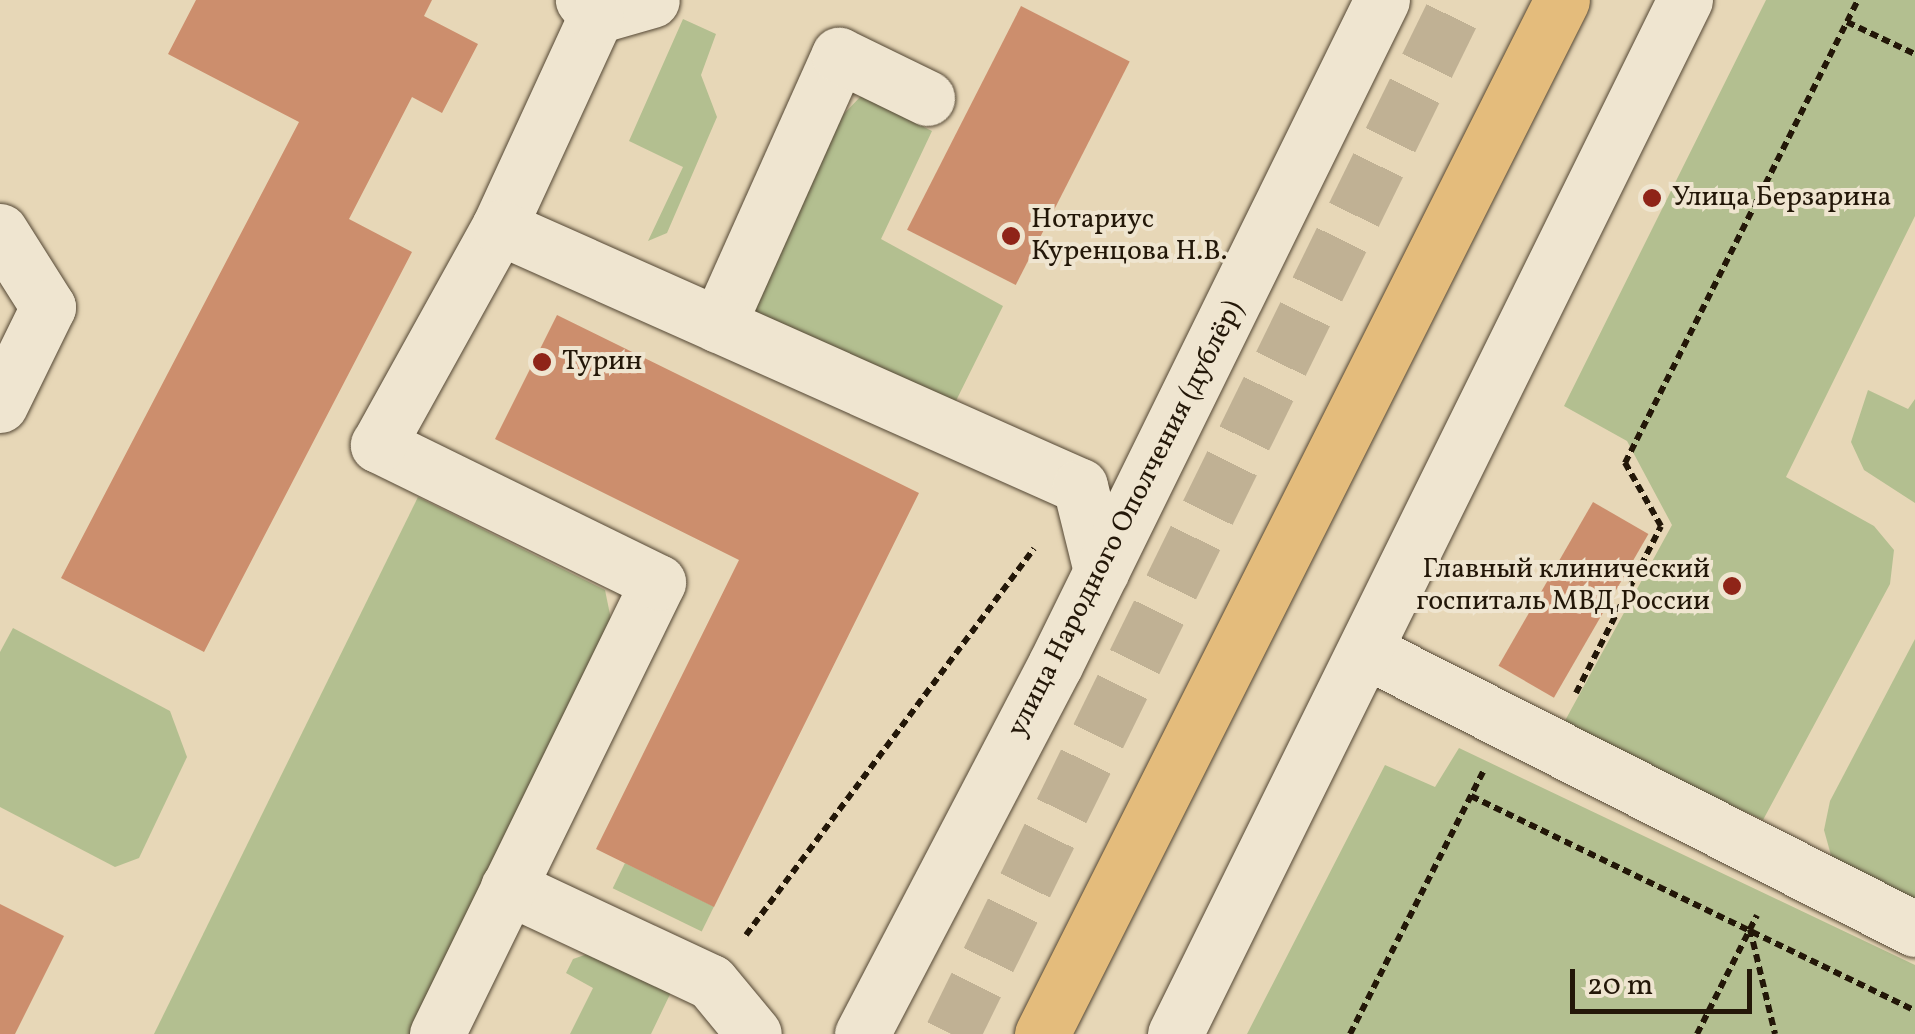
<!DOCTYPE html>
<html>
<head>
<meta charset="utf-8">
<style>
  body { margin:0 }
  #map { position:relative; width:1915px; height:1034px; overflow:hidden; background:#e7d7b7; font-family:Vollkorn,serif }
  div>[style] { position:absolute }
  .green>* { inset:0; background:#b3bf90; transform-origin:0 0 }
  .building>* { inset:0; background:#cc8e6d; transform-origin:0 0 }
  .major-tunnel>* { height:55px; margin-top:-27.5px; transform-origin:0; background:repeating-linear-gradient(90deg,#c0b194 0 55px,transparent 0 83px) }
  .path>* { height:6px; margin-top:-3px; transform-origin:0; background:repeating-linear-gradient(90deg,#231708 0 8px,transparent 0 13px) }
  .roads { filter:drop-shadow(0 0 2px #544734) drop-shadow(0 0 2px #544734) }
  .minor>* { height:55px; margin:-27.5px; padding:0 27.5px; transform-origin:27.5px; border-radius:27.5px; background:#efe5d0 }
  .major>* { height:55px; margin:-27.5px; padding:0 27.5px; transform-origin:27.5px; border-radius:27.5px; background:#e4bc7c }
  .dots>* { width:28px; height:28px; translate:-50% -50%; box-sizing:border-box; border:5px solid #efe5d0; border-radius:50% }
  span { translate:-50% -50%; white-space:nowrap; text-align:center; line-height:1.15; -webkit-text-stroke:8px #efe5d0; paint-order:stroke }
  .poi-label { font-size:28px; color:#231708 }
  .left { translate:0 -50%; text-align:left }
  .right { translate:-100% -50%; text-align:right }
  .street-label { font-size:28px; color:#231708 }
  .scale { position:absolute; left:1570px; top:969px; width:182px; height:45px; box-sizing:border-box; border:5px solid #231708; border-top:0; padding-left:12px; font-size:30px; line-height:35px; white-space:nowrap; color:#231708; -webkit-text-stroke:8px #efe5d0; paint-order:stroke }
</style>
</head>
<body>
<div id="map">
  <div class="green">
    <div style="clip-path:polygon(1766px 0,1915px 0,1915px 216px,1786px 477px,1874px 526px,1894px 550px,1890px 584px,1763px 820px,1561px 728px,1672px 525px,1627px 441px,1564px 406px)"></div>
    <div style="clip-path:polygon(683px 19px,716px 34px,701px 75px,717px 117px,667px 233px,648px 241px,683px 167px,629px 141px)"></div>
    <div style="clip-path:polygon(861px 96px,932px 131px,881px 239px,1003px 306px,946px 421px,738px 321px,819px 140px)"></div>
    <div style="clip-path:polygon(1868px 390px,1908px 409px,1915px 399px,1915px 503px,1864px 470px,1851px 442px)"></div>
    <div style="clip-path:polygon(418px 497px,605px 590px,614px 634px,420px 1034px,154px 1034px)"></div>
    <div style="clip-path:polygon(13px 628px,170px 711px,187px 757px,139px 858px,115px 867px,0 807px,0 652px)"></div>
    <div style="clip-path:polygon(1915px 639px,1915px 901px,1832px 859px,1824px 830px,1830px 801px)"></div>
    <div style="clip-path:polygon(1459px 748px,1915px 965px,1915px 1034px,1247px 1034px,1385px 765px,1435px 787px)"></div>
    <div style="left:625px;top:863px;width:99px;height:28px;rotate:26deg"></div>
    <div style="clip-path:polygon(596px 951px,674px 986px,651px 1034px,570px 1034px,593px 988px,566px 973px,573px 959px)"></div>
  </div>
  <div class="building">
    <div style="clip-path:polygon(196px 0,432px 0,424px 16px,478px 44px,442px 113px,412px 97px,349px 219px,412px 252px,204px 652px,61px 578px,299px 122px,168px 54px)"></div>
    <div style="left:1021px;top:6px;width:122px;height:251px;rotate:27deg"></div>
    <div style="clip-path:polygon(557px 315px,919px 493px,714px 907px,596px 849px,739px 560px,495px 439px)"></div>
    <div style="left:1593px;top:502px;width:64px;height:189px;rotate:30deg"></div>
    <div style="clip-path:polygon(0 904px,64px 936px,15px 1034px,0 1034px)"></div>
  </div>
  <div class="major-tunnel">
    <div style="left:952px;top:1034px;width:1152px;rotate:-63.88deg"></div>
  </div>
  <div class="path">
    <div style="left:1847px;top:22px;width:75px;rotate:25.2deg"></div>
    <div style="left:1576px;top:693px;width:187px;rotate:-63deg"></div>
    <div style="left:1661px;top:526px;width:73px;rotate:-119.7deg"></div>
    <div style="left:1625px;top:463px;width:518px;rotate:-63.29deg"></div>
    <div style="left:1471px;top:796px;width:493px;rotate:25.8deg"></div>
    <div style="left:1750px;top:929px;width:108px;rotate:76.6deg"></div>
    <div style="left:746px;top:935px;width:482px;rotate:-53.3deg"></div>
    <div style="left:1350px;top:1034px;width:294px;rotate:-63.1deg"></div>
    <div style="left:1697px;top:1034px;width:133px;rotate:-63.2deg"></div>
  </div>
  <div class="roads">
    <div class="minor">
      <div style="left:596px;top:16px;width:58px;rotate:-15.9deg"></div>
      <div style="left:499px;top:227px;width:232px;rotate:-65.3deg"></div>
      <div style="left:596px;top:16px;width:21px;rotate:-129deg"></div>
      <div style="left:0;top:231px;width:90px;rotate:57.7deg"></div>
      <div style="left:48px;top:307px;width:109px;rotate:116.1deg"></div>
      <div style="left:718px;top:325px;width:296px;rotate:-65.9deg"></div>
      <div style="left:839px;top:55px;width:98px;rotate:26deg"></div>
      <div style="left:1368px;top:652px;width:613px;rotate:26.86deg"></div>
      <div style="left:508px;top:887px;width:224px;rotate:25.1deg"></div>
      <div style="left:711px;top:982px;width:67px;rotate:50.4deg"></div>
      <div style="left:437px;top:1034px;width:503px;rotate:-63.94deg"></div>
      <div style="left:658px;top:582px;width:312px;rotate:-153.9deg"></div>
      <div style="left:378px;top:445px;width:249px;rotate:-61deg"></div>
      <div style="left:499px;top:227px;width:636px;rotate:24.03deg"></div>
      <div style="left:1080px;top:486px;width:88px;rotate:76.1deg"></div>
      <div style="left:862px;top:1034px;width:416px;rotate:-62.4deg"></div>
      <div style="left:1055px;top:665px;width:741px;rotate:-63.82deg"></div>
      <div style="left:1175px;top:1034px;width:1153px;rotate:-63.75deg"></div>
    </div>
    <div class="major">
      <div style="left:1042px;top:1034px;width:1157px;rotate:-63.3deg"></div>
    </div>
  </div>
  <div class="dots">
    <div style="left:1652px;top:198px;background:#8f2418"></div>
    <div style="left:1011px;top:236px;background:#8f2418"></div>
    <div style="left:542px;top:362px;background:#8f2418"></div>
    <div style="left:1732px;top:586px;background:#8f2418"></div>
  </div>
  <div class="poi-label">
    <span class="left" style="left:1672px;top:198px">Улица Берзарина</span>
    <span class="left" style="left:1031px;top:236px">Нотариус<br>Куренцова Н.В.</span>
    <span class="left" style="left:562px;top:362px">Турин</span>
    <span class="right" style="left:1710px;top:586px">Главный клинический<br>госпиталь МВД России</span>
  </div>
  <div class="street-label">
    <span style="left:1126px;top:519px;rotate:-63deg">улица Народного Ополчения (дублёр)</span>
  </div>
  <div class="scale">20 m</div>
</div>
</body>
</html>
